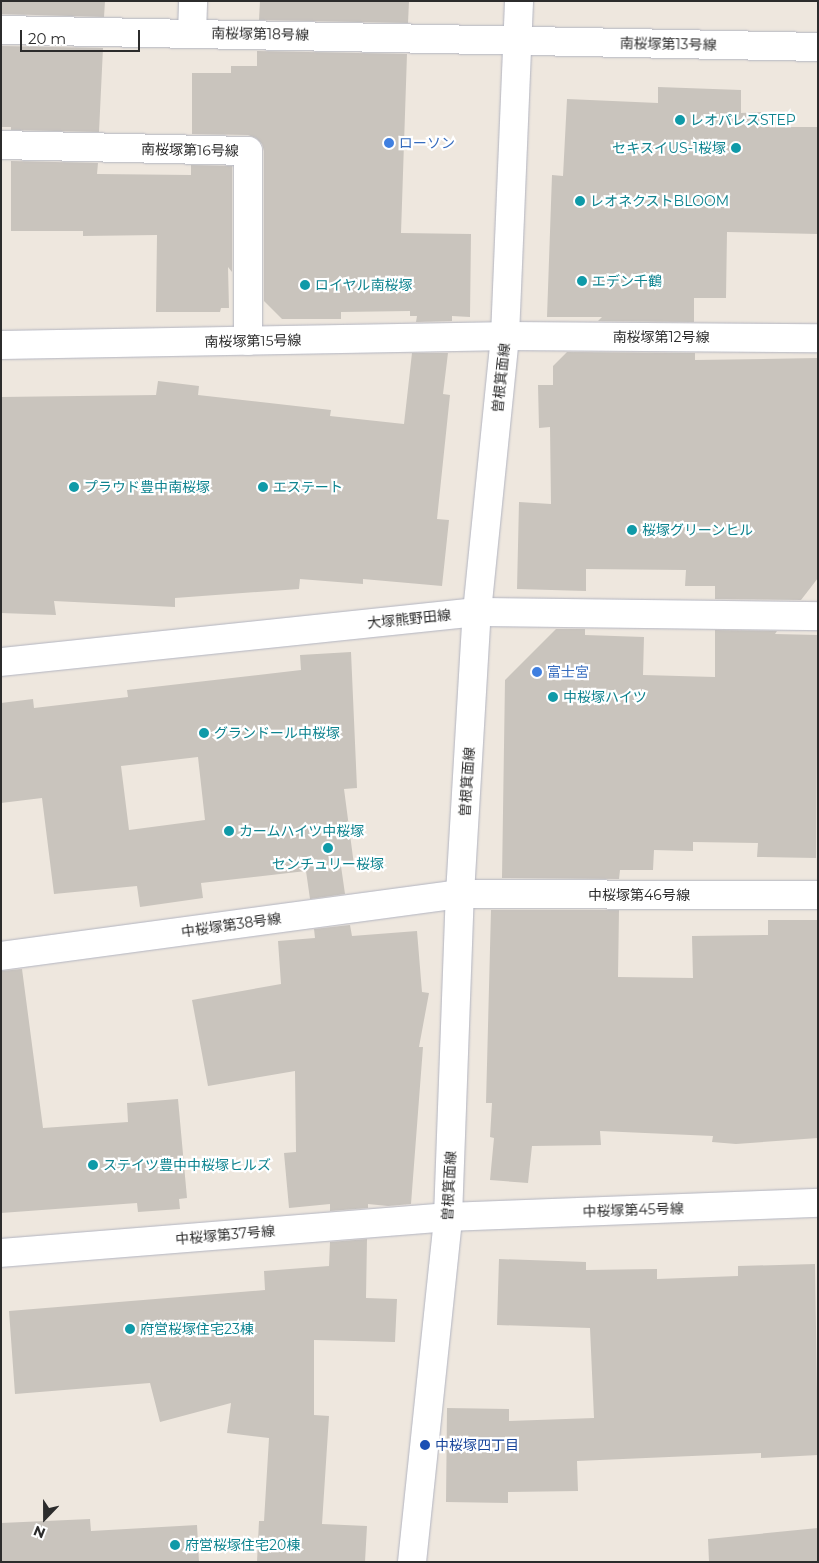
<!DOCTYPE html>
<html>
<head>
<meta charset="utf-8">
<style>
  body { margin:0 }
  #map { position:relative; width:819px; height:1563px; overflow:hidden; background:#eee7de; font-family:Montserrat,"Noto Sans JP",sans-serif }
  div>[style] { position:absolute }
  .building>* { inset:0; background:#c9c4bd }
  .roads { filter:drop-shadow(0 0 1px #b2b4c0) drop-shadow(0 0 1px #b2b4c0) }
  .minor>* { height:28px; margin:-14px; padding:0 14px; transform-origin:14px; border-radius:14px; background:#fff }
  .dots>* { width:14px; height:14px; translate:-50% -50%; box-sizing:border-box; border:2px solid #fff; border-radius:50% }
  span { translate:-50% -50%; white-space:nowrap; text-align:center; line-height:1.15; -webkit-text-stroke:4.5px #fff; paint-order:stroke }
  .street-label { font-size:14px; color:#2c2c2c }
  .culture-label { font-size:14px; color:#0d838f }
  .left { translate:0 -50%; text-align:left }
  .right { translate:-100% -50%; text-align:right }
  .shop-label { font-size:14px; color:#366cbe }
  .transit-label { font-size:14px; color:#164399 }
  .frame { position:absolute; inset:0; border:2px solid #2c2c2c; pointer-events:none }
  .north { position:absolute; left:20px; top:1493px; width:50px; height:50px; -webkit-text-stroke:4px #fff; paint-order:stroke; rotate:202deg; font-size:14px; font-weight:700; line-height:20px; text-align:center; color:#2c2c2c }
  .north::after { content:''; display:block; margin:auto; width:18px; height:22px; background:#2c2c2c; clip-path:polygon(50% 0,100% 100%,50% 72%,0 100%) }
  .scale { position:absolute; left:20px; top:30px; width:120px; height:22px; box-sizing:border-box; border:2px solid #2c2c2c; border-top:0; padding-left:6px; font-size:15px; line-height:18px; white-space:nowrap; color:#2c2c2c; -webkit-text-stroke:4px #fff; paint-order:stroke }
</style>
</head>
<body>
<div id="map">
  <div class="building">
    <div style="clip-path:polygon(1px 1px,105px 1px,104px 17px,1px 14px)"></div>
    <div style="clip-path:polygon(260px 1px,409px 1px,408px 23px,259px 20px)"></div>
    <div style="clip-path:polygon(1px 46px,103px 48px,99px 132px,11px 130px,11px 127px,1px 127px)"></div>
    <div style="clip-path:polygon(257px 51px,407px 54px,401px 233px,471px 234px,470px 317px,452px 316px,452px 321px,416px 322px,417px 316px,410px 316px,410px 311px,341px 312px,341px 319px,282px 319px,264px 301px,264px 151px,262px 144px,256px 138px,248px 135px,192px 134px,192px 73px,231px 73px,231px 66px,257px 66px)"></div>
    <div style="clip-path:polygon(658px 87px,741px 90px,741px 113px,761px 112px,761px 127px,818px 127px,818px 234px,727px 232px,726px 298px,694px 298px,694px 322px,598px 321px,602px 317px,547px 317px,552px 175px,563px 176px,567px 99px,658px 103px)"></div>
    <div style="clip-path:polygon(11px 161px,98px 163px,97px 174px,191px 175px,191px 165px,232px 166px,232px 272px,228px 267px,229px 308px,221px 308px,220px 312px,156px 312px,157px 235px,83px 236px,83px 231px,11px 231px)"></div>
    <div style="clip-path:polygon(567px 352px,695px 353px,695px 360px,818px 358px,818px 578px,801px 600px,715px 599px,715px 586px,685px 586px,686px 570px,586px 569px,586px 591px,517px 589px,519px 502px,551px 504px,550px 427px,539px 428px,538px 385px,553px 385px,553px 366px)"></div>
    <div style="clip-path:polygon(412px 353px,448px 353px,443px 394px,450px 395px,437px 519px,449px 520px,442px 586px,363px 579px,363px 584px,300px 579px,299px 589px,175px 598px,175px 607px,54px 601px,56px 615px,1px 613px,1px 397px,156px 395px,158px 381px,199px 386px,198px 395px,331px 410px,330px 416px,404px 424px)"></div>
    <div style="clip-path:polygon(556px 629px,585px 629px,585px 635px,644px 637px,643px 675px,715px 677px,715px 630px,777px 631px,775px 634px,818px 635px,816px 858px,757px 857px,758px 843px,693px 842px,693px 851px,654px 850px,653px 870px,620px 870px,619px 879px,502px 878px,505px 680px)"></div>
    <div style="clip-path:polygon(evenodd,351px 652px,357px 788px,344px 789px,354px 865px,341px 866px,345px 894px,310px 899px,306px 871px,201px 883px,203px 898px,140px 907px,137px 886px,54px 894px,42px 798px,1px 803px,1px 703px,33px 699px,34px 708px,128px 697px,127px 690px,301px 670px,300px 655px,351px 652px,198px 757px,205px 820px,129px 830px,121px 766px,198px 757px)"></div>
    <div style="clip-path:polygon(491px 910px,619px 910px,618px 977px,693px 978px,692px 936px,768px 935px,768px 920px,818px 920px,818px 1138px,736px 1144px,712px 1142px,713px 1136px,600px 1131px,601px 1145px,532px 1146px,528px 1183px,490px 1180px,494px 1138px,490px 1137px,492px 1103px,486px 1103px)"></div>
    <div style="clip-path:polygon(350px 925px,352px 936px,417px 931px,422px 992px,429px 993px,419px 1047px,423px 1047px,411px 1204px,388px 1206px,368px 1204px,368px 1208px,330px 1211px,330px 1204px,289px 1208px,284px 1153px,296px 1152px,295px 1071px,208px 1086px,192px 1000px,281px 984px,278px 941px,315px 938px,314px 929px)"></div>
    <div style="clip-path:polygon(22px 969px,43px 1128px,128px 1122px,127px 1103px,178px 1099px,187px 1198px,179px 1199px,180px 1209px,138px 1212px,137px 1203px,1px 1213px,1px 971px)"></div>
    <div style="clip-path:polygon(367px 1239px,366px 1298px,397px 1299px,395px 1342px,314px 1340px,314px 1415px,329px 1416px,322px 1524px,367px 1526px,365px 1562px,257px 1562px,259px 1521px,264px 1521px,269px 1438px,227px 1433px,231px 1403px,160px 1422px,150px 1383px,15px 1394px,9px 1311px,265px 1290px,264px 1271px,329px 1266px,330px 1242px)"></div>
    <div style="clip-path:polygon(499px 1259px,586px 1262px,586px 1270px,657px 1269px,657px 1279px,738px 1276px,738px 1266px,815px 1264px,818px 1455px,761px 1458px,761px 1453px,577px 1461px,578px 1491px,508px 1492px,508px 1503px,446px 1502px,447px 1408px,509px 1409px,509px 1421px,594px 1418px,590px 1328px,497px 1325px)"></div>
    <div style="clip-path:polygon(90px 1519px,91px 1531px,197px 1525px,199px 1562px,1px 1562px,1px 1523px)"></div>
    <div style="clip-path:polygon(818px 1528px,818px 1562px,709px 1562px,708px 1539px)"></div>
  </div>
  <div class="roads">
    <div class="minor">
      <div style="left:1px;top:30px;width:817px;rotate:1.19deg"></div>
      <div style="left:192px;top:33px;width:32px;rotate:-88deg"></div>
      <div style="left:1px;top:145px;width:247px;rotate:1.4deg"></div>
      <div style="left:248px;top:151px;width:190px;rotate:90deg"></div>
      <div style="left:1px;top:345px;width:504px;rotate:-1.02deg"></div>
      <div style="left:505px;top:336px;width:313px;rotate:0.4deg"></div>
      <div style="left:1px;top:662px;width:479px;rotate:-6deg"></div>
      <div style="left:477px;top:612px;width:341px;rotate:0.7deg"></div>
      <div style="left:1px;top:956px;width:463px;rotate:-7.7deg"></div>
      <div style="left:460px;top:894px;width:358px;rotate:0.2deg"></div>
      <div style="left:1px;top:1253px;width:448px;rotate:-4.6deg"></div>
      <div style="left:448px;top:1217px;width:370px;rotate:-2.2deg"></div>
      <div style="left:412px;top:1562px;width:347px;rotate:-84deg"></div>
      <div style="left:448px;top:1217px;width:323px;rotate:-87.9deg"></div>
      <div style="left:460px;top:894px;width:283px;rotate:-86.6deg"></div>
      <div style="left:477px;top:612px;width:277px;rotate:-84.2deg"></div>
      <div style="left:505px;top:336px;width:335px;rotate:-87.6deg"></div>
    </div>
  </div>
  <div class="dots">
    <div style="left:680px;top:120px;background:#0f9aa8"></div>
    <div style="left:389px;top:143px;background:#3f7fe0"></div>
    <div style="left:736px;top:148px;background:#0f9aa8"></div>
    <div style="left:580px;top:201px;background:#0f9aa8"></div>
    <div style="left:582px;top:281px;background:#0f9aa8"></div>
    <div style="left:305px;top:285px;background:#0f9aa8"></div>
    <div style="left:74px;top:487px;background:#0f9aa8"></div>
    <div style="left:263px;top:487px;background:#0f9aa8"></div>
    <div style="left:632px;top:530px;background:#0f9aa8"></div>
    <div style="left:537px;top:672px;background:#3f7fe0"></div>
    <div style="left:553px;top:697px;background:#0f9aa8"></div>
    <div style="left:204px;top:733px;background:#0f9aa8"></div>
    <div style="left:229px;top:831px;background:#0f9aa8"></div>
    <div style="left:328px;top:848px;background:#0f9aa8"></div>
    <div style="left:93px;top:1165px;background:#0f9aa8"></div>
    <div style="left:130px;top:1329px;background:#0f9aa8"></div>
    <div style="left:425px;top:1445px;background:#1a4fb4"></div>
    <div style="left:175px;top:1545px;background:#0f9aa8"></div>
  </div>
  <div class="street-label">
    <span style="left:260px;top:34px;rotate:1deg">南桜塚第18号線</span>
    <span style="left:668px;top:44px;rotate:1deg">南桜塚第13号線</span>
    <span style="left:190px;top:150px;rotate:1deg">南桜塚第16号線</span>
    <span style="left:661px;top:337px">南桜塚第12号線</span>
    <span style="left:253px;top:341px;rotate:-1deg">南桜塚第15号線</span>
    <span style="left:501px;top:378px;rotate:-84deg">曽根箕面線</span>
    <span style="left:409px;top:619px;rotate:-6deg">大塚熊野田線</span>
    <span style="left:467px;top:782px;rotate:-86deg">曽根箕面線</span>
    <span style="left:639px;top:895px">中桜塚第46号線</span>
    <span style="left:231px;top:925px;rotate:-8deg">中桜塚第38号線</span>
    <span style="left:449px;top:1186px;rotate:-87deg">曽根箕面線</span>
    <span style="left:633px;top:1210px;rotate:-2deg">中桜塚第45号線</span>
    <span style="left:225px;top:1235px;rotate:-5deg">中桜塚第37号線</span>
  </div>
  <div class="culture-label">
    <span class="left" style="left:690px;top:120px">レオパレスSTEP</span>
    <span class="right" style="left:726px;top:148px">セキスイUS-1桜塚</span>
    <span class="left" style="left:590px;top:201px">レオネクストBLOOM</span>
    <span class="left" style="left:592px;top:281px">エデン千鶴</span>
    <span class="left" style="left:315px;top:285px">ロイヤル南桜塚</span>
    <span class="left" style="left:84px;top:487px">プラウド豊中南桜塚</span>
    <span class="left" style="left:273px;top:487px">エステート</span>
    <span class="left" style="left:642px;top:530px">桜塚グリーンヒル</span>
    <span class="left" style="left:563px;top:697px">中桜塚ハイツ</span>
    <span class="left" style="left:214px;top:733px">グランドール中桜塚</span>
    <span class="left" style="left:239px;top:831px">カームハイツ中桜塚</span>
    <span style="left:328px;top:864px">センチュリー桜塚</span>
    <span class="left" style="left:103px;top:1165px">ステイツ豊中中桜塚ヒルズ</span>
    <span class="left" style="left:140px;top:1329px">府営桜塚住宅23棟</span>
    <span class="left" style="left:185px;top:1545px">府営桜塚住宅20棟</span>
  </div>
  <div class="shop-label">
    <span class="left" style="left:399px;top:143px">ローソン</span>
    <span class="left" style="left:547px;top:672px">富士宮</span>
  </div>
  <div class="transit-label">
    <span class="left" style="left:435px;top:1445px">中桜塚四丁目</span>
  </div>
  <div class="frame"></div>
  <div class="north">N</div>
  <div class="scale">20 m</div>
</div>
</body>
</html>
